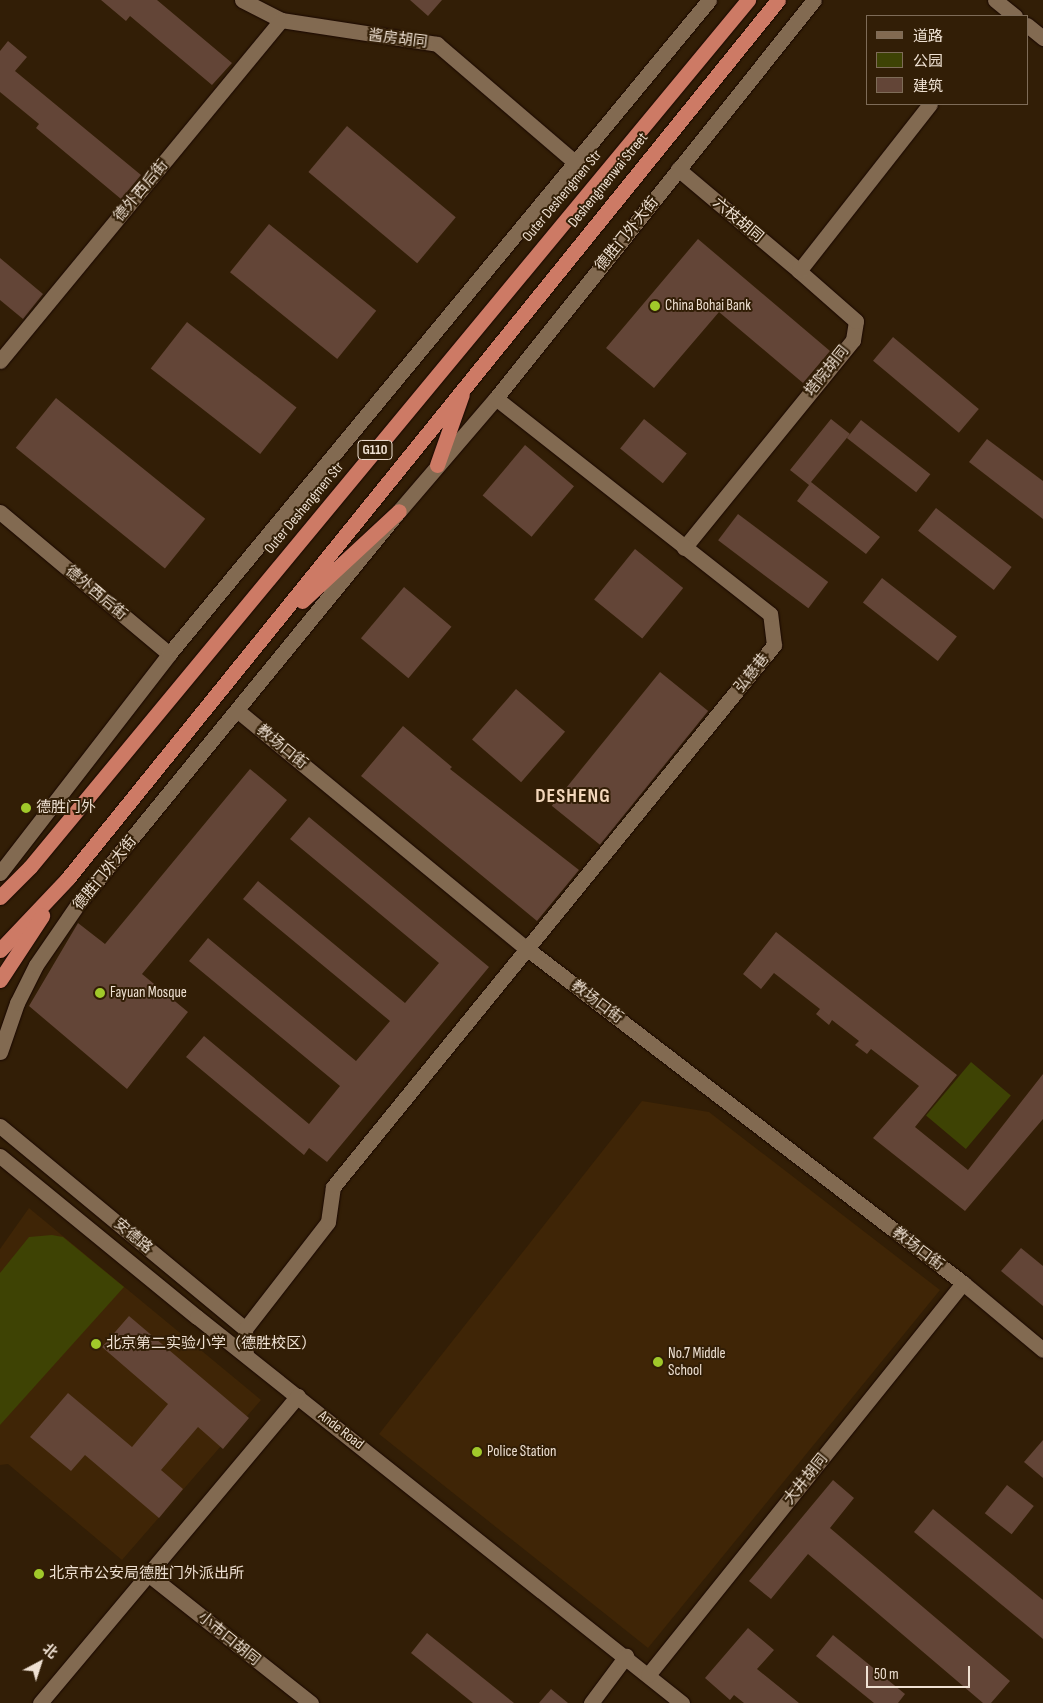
<!DOCTYPE html>
<html>
<head>
<meta charset="utf-8">
<style>
  body { margin:0 }
  #map { position:relative; width:1043px; height:1703px; overflow:hidden; background:#321e06; font-family:"Sofia Sans Condensed","Noto Sans SC",sans-serif }
  div>[style] { position:absolute }
  .built>* { inset:0; background:#3f2506 }
  .green>* { inset:0; background:#3e4304; transform-origin:0 0 }
  .building>* { inset:0; background:#634537; transform-origin:0 0 }
  .roads { filter:drop-shadow(0 0 1px #190700) drop-shadow(0 0 1px #190700) }
  .minor>* { height:15px; margin:-7.5px; padding:0 7.5px; transform-origin:7.5px; border-radius:7.5px; background:#826a51 }
  .highway>* { height:15px; margin:-7.5px; padding:0 7.5px; transform-origin:7.5px; border-radius:7.5px; background:#cd7a65 }
  .dots>* { width:14px; height:14px; translate:-50% -50%; box-sizing:border-box; border:2px solid #321e06; border-radius:50% }
  span { translate:-50% -50%; white-space:nowrap; text-align:center; line-height:1.15; -webkit-text-stroke:4px #321e06; paint-order:stroke }
  .shield-label span { padding:1px 4px; background:#321e06; border:1px solid; border-radius:4px; -webkit-text-stroke-width:0 }
  .shield-label { font-size:14px; color:#efe1d3; font-weight:700 }
  .street-label { font-size:15px; color:#efe1d3 }
  .poi-label { font-size:15px; color:#efe1d3 }
  .left { translate:0 -50%; text-align:left }
  .district-label { font-size:20px; color:#f2d6ba; font-weight:700; letter-spacing:1px }
  .legend { position:absolute; left:866px; top:15px; width:162px; height:90px; box-sizing:border-box; background:#321e06; border:1px solid #7e6c58; margin:0; padding:6px 9px; list-style:none; font-size:15px; color:#efe1d3 }
  .legend li { display:flex; align-items:center; gap:10px; height:25px }
  .legend b { width:25px; border:1px solid #7e6c58 }
  .north { position:absolute; left:15px; top:1638px; width:50px; height:50px; -webkit-text-stroke:4px #321e06; paint-order:stroke; rotate:40deg; font-size:14px; font-weight:700; line-height:20px; text-align:center; color:#efe1d3 }
  .north::after { content:''; display:block; margin:auto; width:18px; height:22px; background:#efe1d3; clip-path:polygon(50% 0,100% 100%,50% 72%,0 100%) }
  .scale { position:absolute; left:866px; top:1666px; width:104px; height:22px; box-sizing:border-box; border:2px solid #efe1d3; border-top:0; padding-left:6px; font-size:15px; line-height:18px; white-space:nowrap; color:#efe1d3; -webkit-text-stroke:4px #321e06; paint-order:stroke }
</style>
</head>
<body>
<div id="map">
  <div class="built">
    <div style="clip-path:polygon(642px 1101px,709px 1112px,940px 1290px,648px 1648px,379px 1434px)"></div>
    <div style="clip-path:polygon(29px 1208px,261px 1400px,122px 1560px,8px 1464px,0 1465px,0 1249px)"></div>
  </div>
  <div class="green">
    <div style="left:971px;top:1062px;width:52px;height:70px;rotate:40deg"></div>
    <div style="clip-path:polygon(52px 1235px,63px 1237px,124px 1287px,0 1425px,0 1273px,29px 1237px)"></div>
  </div>
  <div class="building">
    <div style="clip-path:polygon(101px 0,157px 0,232px 63px,212px 85px,130px 16px,126px 21px)"></div>
    <div style="clip-path:polygon(410px 0,442px 0,428px 16px)"></div>
    <div style="clip-path:polygon(8px 41px,27px 57px,15px 71px,141px 175px,121px 199px,36px 128px,39px 124px,0 92px,0 51px)"></div>
    <div style="left:347px;top:126px;width:142px;height:60px;rotate:40deg"></div>
    <div style="left:269px;top:224px;width:138px;height:62px;rotate:39deg"></div>
    <div style="clip-path:polygon(698px 239px,830px 351px,803px 383px,719px 312px,654px 388px,606px 348px)"></div>
    <div style="clip-path:polygon(0 258px,43px 294px,23px 319px,0 300px)"></div>
    <div style="left:187px;top:322px;width:139px;height:59px;rotate:38deg"></div>
    <div style="left:893px;top:337px;width:112px;height:31px;rotate:40deg"></div>
    <div style="left:56px;top:398px;width:192px;height:64px;rotate:39deg"></div>
    <div style="left:644px;top:419px;width:55px;height:38px;rotate:39deg"></div>
    <div style="clip-path:polygon(831px 419px,850px 434px,811px 482px,880px 537px,866px 554px,797px 501px,809px 485px,790px 470px)"></div>
    <div style="left:861px;top:420px;width:88px;height:23px;rotate:38deg"></div>
    <div style="clip-path:polygon(987px 439px,1043px 481px,1043px 519px,969px 462px)"></div>
    <div style="left:525px;top:445px;width:64px;height:66px;rotate:40deg"></div>
    <div style="left:936px;top:508px;width:96px;height:29px;rotate:38deg"></div>
    <div style="left:738px;top:514px;width:113px;height:33px;rotate:37deg"></div>
    <div style="left:635px;top:549px;width:62px;height:65px;rotate:39deg"></div>
    <div style="left:882px;top:578px;width:95px;height:31px;rotate:38deg"></div>
    <div style="left:404px;top:587px;width:62px;height:67px;rotate:40deg"></div>
    <div style="left:660px;top:672px;width:62px;height:172px;rotate:39deg"></div>
    <div style="left:516px;top:689px;width:65px;height:67px;rotate:41deg"></div>
    <div style="clip-path:polygon(403px 726px,452px 767px,450px 769px,579px 870px,537px 921px,361px 776px)"></div>
    <div style="clip-path:polygon(250px 769px,287px 800px,142px 974px,188px 1012px,127px 1089px,29px 1006px,78px 923px,105px 944px)"></div>
    <div style="clip-path:polygon(309px 817px,489px 967px,327px 1162px,309px 1148px,304px 1155px,186px 1057px,204px 1036px,309px 1124px,340px 1086px,189px 961px,208px 938px,356px 1061px,390px 1021px,243px 899px,258px 881px,405px 1003px,439px 963px,290px 839px)"></div>
    <div style="clip-path:polygon(776px 932px,957px 1075px,915px 1127px,968px 1170px,1043px 1074px,1043px 1119px,965px 1211px,873px 1138px,919px 1086px,871px 1049px,867px 1054px,855px 1045px,859px 1041px,832px 1020px,829px 1025px,816px 1014px,820px 1009px,774px 973px,761px 989px,743px 974px)"></div>
    <div style="clip-path:polygon(1021px 1248px,1043px 1266px,1043px 1306px,1001px 1271px)"></div>
    <div style="clip-path:polygon(129px 1316px,249px 1418px,223px 1449px,198px 1427px,161px 1470px,183px 1489px,159px 1518px,85px 1455px,71px 1471px,30px 1437px,68px 1393px,132px 1447px,168px 1404px,102px 1347px)"></div>
    <div style="clip-path:polygon(1043px 1440px,1043px 1478px,1024px 1462px)"></div>
    <div style="clip-path:polygon(833px 1480px,854px 1498px,830px 1528px,1010px 1681px,991px 1703px,983px 1703px,808px 1554px,771px 1599px,749px 1581px)"></div>
    <div style="left:1007px;top:1485px;width:34px;height:36px;rotate:38deg"></div>
    <div style="clip-path:polygon(933px 1509px,1043px 1600px,1043px 1639px,914px 1532px)"></div>
    <div style="clip-path:polygon(748px 1628px,774px 1650px,757px 1669px,799px 1703px,744px 1703px,734px 1695px,730px 1700px,705px 1678px)"></div>
    <div style="clip-path:polygon(427px 1633px,514px 1703px,473px 1703px,411px 1653px)"></div>
    <div style="clip-path:polygon(833px 1635px,905px 1694px,898px 1703px,874px 1703px,816px 1656px)"></div>
    <div style="clip-path:polygon(551px 1689px,568px 1703px,539px 1703px)"></div>
  </div>
  <div class="roads">
    <div class="minor">
      <div style="left:242px;top:0;width:44px;rotate:27.1deg"></div>
      <div style="left:281px;top:20px;width:158px;rotate:8.7deg"></div>
      <div style="left:437px;top:44px;width:183px;rotate:40.6deg"></div>
      <div style="left:995px;top:0;width:26px;rotate:39deg"></div>
      <div style="left:1027px;top:25px;width:21px;rotate:39deg"></div>
      <div style="left:678px;top:169px;width:158px;rotate:40.1deg"></div>
      <div style="left:0;top:361px;width:442px;rotate:-50.5deg"></div>
      <div style="left:0;top:512px;width:221px;rotate:40deg"></div>
      <div style="left:684px;top:548px;width:268px;rotate:-50.9deg"></div>
      <div style="left:853px;top:340px;width:19px;rotate:-81deg"></div>
      <div style="left:856px;top:321px;width:76px;rotate:-138.7deg"></div>
      <div style="left:799px;top:271px;width:212px;rotate:-51.9deg"></div>
      <div style="left:238px;top:711px;width:373px;rotate:39.5deg"></div>
      <div style="left:526px;top:948px;width:551px;rotate:37.47deg"></div>
      <div style="left:963px;top:1283px;width:104px;rotate:39.9deg"></div>
      <div style="left:0;top:873px;width:277px;rotate:-52.3deg"></div>
      <div style="left:169px;top:654px;width:848px;rotate:-50.45deg"></div>
      <div style="left:0;top:1052px;width:52px;rotate:-70.9deg"></div>
      <div style="left:17px;top:1003px;width:42px;rotate:-63.4deg"></div>
      <div style="left:36px;top:965px;width:74px;rotate:-55.5deg"></div>
      <div style="left:78px;top:904px;width:507px;rotate:-50.76deg"></div>
      <div style="left:399px;top:511px;width:149px;rotate:-49.4deg"></div>
      <div style="left:496px;top:398px;width:509px;rotate:-51.38deg"></div>
      <div style="left:0;top:1126px;width:318px;rotate:39.6deg"></div>
      <div style="left:245px;top:1329px;width:26px;rotate:88deg"></div>
      <div style="left:0;top:1156px;width:254px;rotate:39.3deg"></div>
      <div style="left:197px;top:1317px;width:620px;rotate:38.52deg"></div>
      <div style="left:245px;top:1329px;width:135px;rotate:-52.2deg"></div>
      <div style="left:328px;top:1222px;width:35px;rotate:-82deg"></div>
      <div style="left:333px;top:1187px;width:699px;rotate:-50.87deg"></div>
      <div style="left:774px;top:645px;width:31px;rotate:-97deg"></div>
      <div style="left:770px;top:614px;width:349px;rotate:-141.8deg"></div>
      <div style="left:148px;top:1574px;width:208px;rotate:38.4deg"></div>
      <div style="left:648px;top:1675px;width:503px;rotate:-51.22deg"></div>
      <div style="left:40px;top:1703px;width:401px;rotate:-50deg"></div>
      <div style="left:591px;top:1703px;width:59px;rotate:-53.3deg"></div>
    </div>
    <div class="highway">
      <div style="left:437px;top:465px;width:75px;rotate:-70.6deg"></div>
      <div style="left:302px;top:601px;width:132px;rotate:-42.9deg"></div>
      <div style="left:0;top:897px;width:42px;rotate:-45deg"></div>
      <div style="left:30px;top:867px;width:1126px;rotate:-50.37deg"></div>
      <div style="left:0;top:950px;width:99px;rotate:-46.6deg"></div>
      <div style="left:68px;top:878px;width:1129px;rotate:-51.04deg"></div>
      <div style="left:0;top:980px;width:77px;rotate:-56.7deg"></div>
    </div>
  </div>
  <div class="dots">
    <div style="left:655px;top:306px;background:#a1c92a"></div>
    <div style="left:26px;top:808px;background:#a1c92a"></div>
    <div style="left:100px;top:993px;background:#a1c92a"></div>
    <div style="left:96px;top:1344px;background:#a1c92a"></div>
    <div style="left:658px;top:1362px;background:#a1c92a"></div>
    <div style="left:477px;top:1452px;background:#a1c92a"></div>
    <div style="left:39px;top:1574px;background:#a1c92a"></div>
  </div>
  <div class="shield-label">
    <span style="left:375px;top:450px">G110</span>
  </div>
  <div class="street-label">
    <span style="left:398px;top:39px;rotate:7deg">酱房胡同</span>
    <span style="left:608px;top:180px;rotate:-51deg">Deshengmenwai Street</span>
    <span style="left:141px;top:191px;rotate:-50deg">德外西后街</span>
    <span style="left:562px;top:196px;rotate:-50deg">Outer Deshengmen Str</span>
    <span style="left:738px;top:220px;rotate:40deg">六枝胡同</span>
    <span style="left:627px;top:234px;rotate:-51deg">德胜门外大街</span>
    <span style="left:827px;top:371px;rotate:-51deg">塔院胡同</span>
    <span style="left:304px;top:508px;rotate:-50deg">Outer Deshengmen Str</span>
    <span style="left:96px;top:593px;rotate:40deg">德外西后街</span>
    <span style="left:752px;top:673px;rotate:-51deg">弘慈巷</span>
    <span style="left:282px;top:747px;rotate:39deg">教场口街</span>
    <span style="left:105px;top:873px;rotate:-51deg">德胜门外大街</span>
    <span style="left:597px;top:1002px;rotate:37deg">教场口街</span>
    <span style="left:133px;top:1236px;rotate:40deg">安德路</span>
    <span style="left:918px;top:1249px;rotate:37deg">教场口街</span>
    <span style="left:341px;top:1430px;rotate:38deg">Ande Road</span>
    <span style="left:806px;top:1479px;rotate:-51deg">大井胡同</span>
    <span style="left:229px;top:1639px;rotate:39deg">小市口胡同</span>
  </div>
  <div class="poi-label">
    <span class="left" style="left:665px;top:306px">China Bohai Bank</span>
    <span class="left" style="left:36px;top:808px">德胜门外</span>
    <span class="left" style="left:110px;top:993px">Fayuan Mosque</span>
    <span class="left" style="left:106px;top:1344px">北京第二实验小学（德胜校区）</span>
    <span class="left" style="left:668px;top:1362px">No.7 Middle<br>School</span>
    <span class="left" style="left:487px;top:1452px">Police Station</span>
    <span class="left" style="left:49px;top:1574px">北京市公安局德胜门外派出所</span>
  </div>
  <div class="district-label">
    <span style="left:573px;top:796px">DESHENG</span>
  </div>
  <ul class="legend">
  <li><b style="height:6px;background:#826a51"></b>道路</li>
  <li><b style="height:14px;background:#3e4304"></b>公园</li>
  <li><b style="height:14px;background:#634537"></b>建筑</li>
  </ul>
  <div class="north">北</div>
  <div class="scale">50 m</div>
</div>
</body>
</html>
